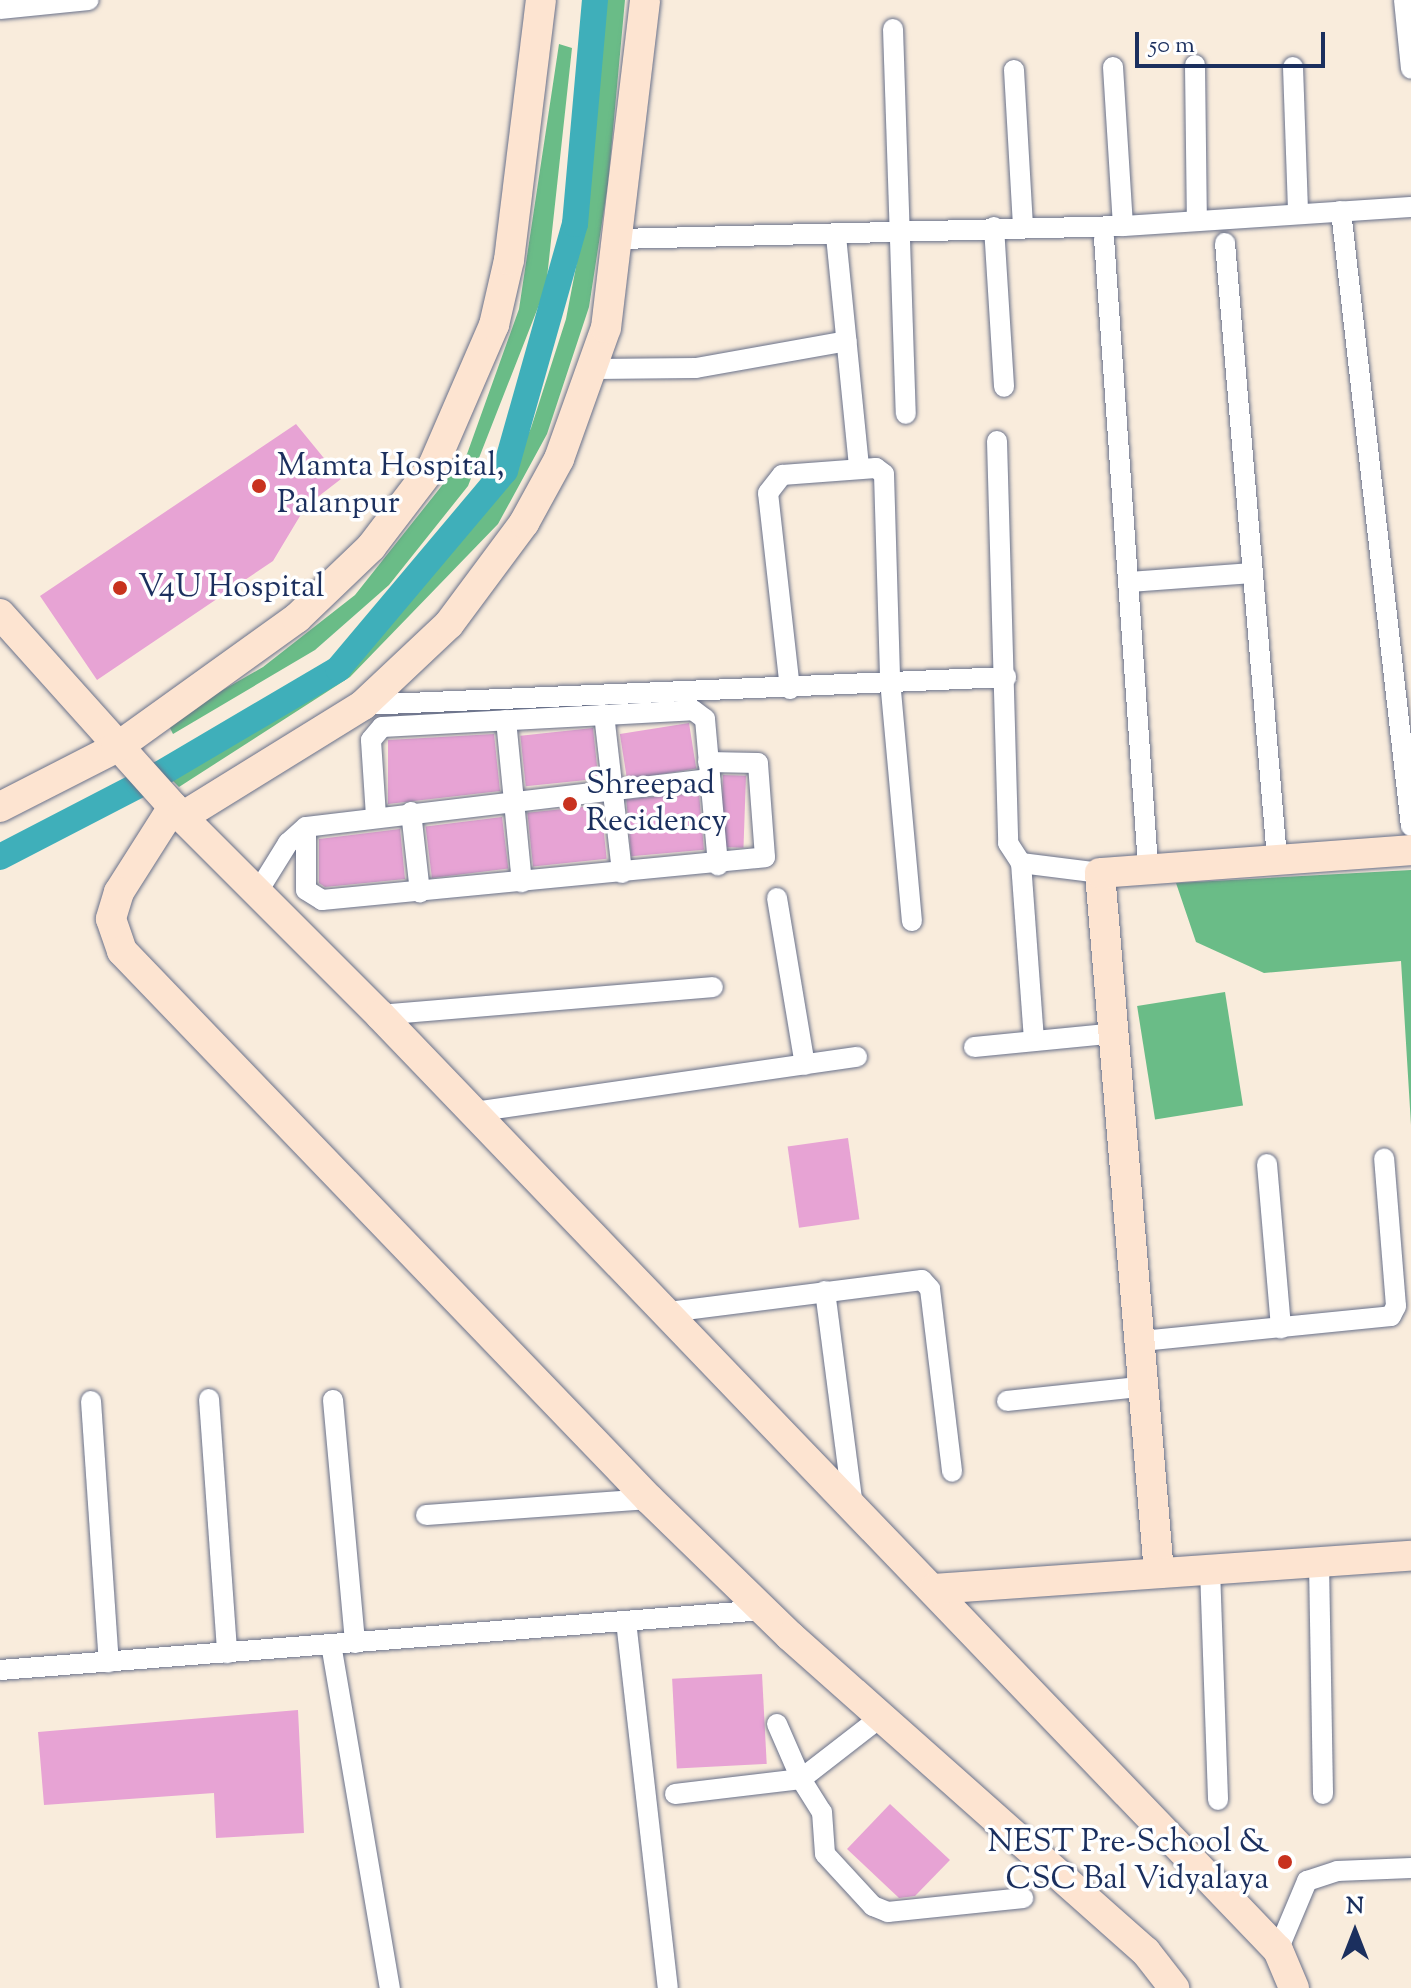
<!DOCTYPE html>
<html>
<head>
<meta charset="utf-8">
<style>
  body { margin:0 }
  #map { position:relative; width:1411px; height:1988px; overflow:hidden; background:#f9ecdc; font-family:"Sorts Mill Goudy",serif }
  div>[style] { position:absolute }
  .forest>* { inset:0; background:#6abc87; transform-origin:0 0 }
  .canal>* { height:26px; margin:-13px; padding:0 13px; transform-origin:13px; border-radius:13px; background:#3fafba }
  .building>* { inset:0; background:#e7a3d4; transform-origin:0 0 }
  .roads { filter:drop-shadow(0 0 2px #69718a) drop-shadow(0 0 2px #69718a) }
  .street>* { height:20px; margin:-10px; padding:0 10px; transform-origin:10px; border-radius:10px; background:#fff }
  .secondary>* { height:30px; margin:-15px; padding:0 15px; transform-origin:15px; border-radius:15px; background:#fde4d1 }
  .dots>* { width:22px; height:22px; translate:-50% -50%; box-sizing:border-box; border:4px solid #fff; border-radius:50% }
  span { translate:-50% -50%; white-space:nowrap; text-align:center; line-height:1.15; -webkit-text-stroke:7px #fff; paint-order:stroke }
  .poi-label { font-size:32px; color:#1b2f5e }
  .left { translate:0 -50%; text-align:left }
  .right { translate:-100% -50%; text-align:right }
  .north { position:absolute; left:1315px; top:1892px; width:80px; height:80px; -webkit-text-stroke:6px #fff; paint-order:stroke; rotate:0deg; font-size:22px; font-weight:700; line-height:32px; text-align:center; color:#1b2f5e }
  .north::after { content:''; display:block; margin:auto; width:28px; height:36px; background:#1b2f5e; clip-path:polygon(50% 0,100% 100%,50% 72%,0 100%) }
  .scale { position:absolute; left:1135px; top:32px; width:190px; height:36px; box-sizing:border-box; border:4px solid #1b2f5e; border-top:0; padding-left:10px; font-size:24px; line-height:28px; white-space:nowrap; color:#1b2f5e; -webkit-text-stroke:6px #fff; paint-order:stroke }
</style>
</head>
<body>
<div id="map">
  <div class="forest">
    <div style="clip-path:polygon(607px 0,625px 0,608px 184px,589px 307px,547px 434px,498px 524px,350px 677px,179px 787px,170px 778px,346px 670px,504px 486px,531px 428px,566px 319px,584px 225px)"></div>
    <div style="clip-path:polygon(559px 44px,572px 48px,546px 287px,468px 486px,389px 585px,315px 650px,173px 734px,167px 722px,263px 667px,355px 595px,467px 454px,519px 309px)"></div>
    <div style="clip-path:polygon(1411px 870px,1411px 1125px,1401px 961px,1264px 973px,1196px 942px,1176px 883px)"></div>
    <div style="left:1225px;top:992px;width:115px;height:89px;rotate:81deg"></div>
  </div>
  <div class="canal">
    <div style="left:0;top:857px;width:180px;rotate:-27.4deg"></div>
    <div style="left:160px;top:774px;width:207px;rotate:-30.5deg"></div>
    <div style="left:338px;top:669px;width:259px;rotate:-49.9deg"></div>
    <div style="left:505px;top:471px;width:257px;rotate:-74.2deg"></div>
    <div style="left:575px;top:224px;width:225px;rotate:-84.9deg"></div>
  </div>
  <div class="building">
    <div style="clip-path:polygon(296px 424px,341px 479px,306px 506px,273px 561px,97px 680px,40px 596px)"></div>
    <div style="left:689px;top:723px;width:46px;height:70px;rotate:81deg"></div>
    <div style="left:593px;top:728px;width:51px;height:73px;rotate:84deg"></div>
    <div style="clip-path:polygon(494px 734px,500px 791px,388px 804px,388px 740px)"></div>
    <div style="left:723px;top:775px;width:23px;height:72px;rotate:2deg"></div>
    <div style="left:699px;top:793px;width:57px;height:73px;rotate:85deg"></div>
    <div style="left:601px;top:805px;width:54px;height:74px;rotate:84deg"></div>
    <div style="left:502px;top:817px;width:52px;height:77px;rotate:83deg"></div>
    <div style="clip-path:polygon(400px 829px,405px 879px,325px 887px,319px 883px,319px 839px)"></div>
    <div style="left:848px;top:1138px;width:82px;height:61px;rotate:82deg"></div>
    <div style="left:762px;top:1674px;width:90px;height:90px;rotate:87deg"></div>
    <div style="clip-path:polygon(298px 1710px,304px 1833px,216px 1838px,214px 1793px,44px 1805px,38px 1732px)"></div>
    <div style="clip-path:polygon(890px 1804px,950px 1860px,915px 1896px,899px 1898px,847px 1849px)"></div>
  </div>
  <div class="roads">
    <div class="street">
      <div style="left:1404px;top:0;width:69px;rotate:84.2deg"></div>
      <div style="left:0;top:9px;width:89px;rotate:-5.8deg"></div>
      <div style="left:893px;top:29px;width:385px;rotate:88.1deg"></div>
      <div style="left:1195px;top:65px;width:154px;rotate:89.3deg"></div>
      <div style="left:1113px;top:67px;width:159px;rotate:86.4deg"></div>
      <div style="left:1293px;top:67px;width:146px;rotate:88deg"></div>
      <div style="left:1014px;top:70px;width:157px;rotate:86.7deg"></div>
      <div style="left:1341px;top:211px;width:619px;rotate:83.51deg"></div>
      <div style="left:994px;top:227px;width:160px;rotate:86.4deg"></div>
      <div style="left:836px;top:236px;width:232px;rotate:84.3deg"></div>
      <div style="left:1104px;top:238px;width:630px;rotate:85.99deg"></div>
      <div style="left:619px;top:239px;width:504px;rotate:-1.48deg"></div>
      <div style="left:1123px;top:226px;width:289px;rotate:-3.8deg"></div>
      <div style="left:1225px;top:243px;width:617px;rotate:85.17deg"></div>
      <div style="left:595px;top:369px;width:101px;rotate:-0.6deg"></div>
      <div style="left:696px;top:368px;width:153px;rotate:-10.1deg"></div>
      <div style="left:997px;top:441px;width:402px;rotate:88.4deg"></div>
      <div style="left:1008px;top:843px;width:24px;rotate:57deg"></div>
      <div style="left:1021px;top:863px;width:80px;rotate:7.2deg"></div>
      <div style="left:1129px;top:582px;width:124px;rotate:-4.2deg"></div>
      <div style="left:790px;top:689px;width:197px;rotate:-96.4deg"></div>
      <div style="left:768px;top:493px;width:23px;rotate:-52deg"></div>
      <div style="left:782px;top:475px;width:94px;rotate:-4.3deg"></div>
      <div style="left:876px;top:468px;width:10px;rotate:37deg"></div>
      <div style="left:884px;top:474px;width:206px;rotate:88.3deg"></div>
      <div style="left:890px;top:680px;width:242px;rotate:84.8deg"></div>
      <div style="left:363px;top:705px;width:644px;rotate:-2.49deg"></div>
      <div style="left:604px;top:714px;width:160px;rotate:83.5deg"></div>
      <div style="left:506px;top:720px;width:163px;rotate:84.4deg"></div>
      <div style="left:411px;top:812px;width:81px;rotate:83.6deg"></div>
      <div style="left:376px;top:816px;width:76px;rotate:-93.8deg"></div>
      <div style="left:371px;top:740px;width:17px;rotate:-50deg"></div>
      <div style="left:382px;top:727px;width:311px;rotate:-3.1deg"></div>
      <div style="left:693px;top:710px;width:15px;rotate:37deg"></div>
      <div style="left:705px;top:719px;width:147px;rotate:84.9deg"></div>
      <div style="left:306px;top:827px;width:63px;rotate:90deg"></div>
      <div style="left:306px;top:890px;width:19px;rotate:32deg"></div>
      <div style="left:322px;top:900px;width:445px;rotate:-5.5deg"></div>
      <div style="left:765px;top:857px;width:94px;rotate:-94.3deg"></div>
      <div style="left:758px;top:763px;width:50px;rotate:-178.9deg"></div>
      <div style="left:1021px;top:863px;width:178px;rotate:85.8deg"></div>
      <div style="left:257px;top:893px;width:59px;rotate:-58.2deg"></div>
      <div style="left:288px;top:843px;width:24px;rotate:-42deg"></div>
      <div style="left:306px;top:827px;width:407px;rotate:-6.8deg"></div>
      <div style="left:777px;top:898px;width:169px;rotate:80.5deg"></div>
      <div style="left:380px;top:1015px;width:334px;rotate:-4.8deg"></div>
      <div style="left:974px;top:1047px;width:144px;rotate:-5.6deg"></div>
      <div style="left:474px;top:1112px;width:387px;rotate:-8.2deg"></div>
      <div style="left:1267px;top:1164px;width:165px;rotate:85.1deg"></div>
      <div style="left:825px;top:1291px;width:218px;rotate:82.6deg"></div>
      <div style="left:661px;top:1313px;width:263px;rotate:-7.2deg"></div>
      <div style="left:922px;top:1280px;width:12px;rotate:48deg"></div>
      <div style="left:930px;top:1289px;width:184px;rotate:83.1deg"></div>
      <div style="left:1142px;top:1341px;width:250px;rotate:-5.7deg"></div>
      <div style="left:1391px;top:1316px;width:11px;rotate:-63deg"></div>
      <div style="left:1396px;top:1306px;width:148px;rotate:-94.6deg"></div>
      <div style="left:209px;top:1399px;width:255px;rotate:85.9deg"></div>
      <div style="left:333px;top:1400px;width:244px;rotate:84.8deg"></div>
      <div style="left:91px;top:1401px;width:262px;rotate:86.1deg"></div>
      <div style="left:1007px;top:1401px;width:141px;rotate:-6.1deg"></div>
      <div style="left:426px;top:1515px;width:224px;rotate:-4.1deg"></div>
      <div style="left:1319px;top:1563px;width:231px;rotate:89deg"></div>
      <div style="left:1210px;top:1569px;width:231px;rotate:88deg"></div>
      <div style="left:626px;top:1621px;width:369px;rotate:83.5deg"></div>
      <div style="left:331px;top:1644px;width:349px;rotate:80.3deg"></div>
      <div style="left:0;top:1670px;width:766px;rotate:-4.49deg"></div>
      <div style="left:777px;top:1724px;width:60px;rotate:66.4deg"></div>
      <div style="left:801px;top:1779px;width:39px;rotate:58deg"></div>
      <div style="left:822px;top:1812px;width:42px;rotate:85.9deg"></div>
      <div style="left:825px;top:1854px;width:71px;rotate:47.3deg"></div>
      <div style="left:873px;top:1906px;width:16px;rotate:22deg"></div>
      <div style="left:888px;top:1912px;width:136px;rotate:-5.9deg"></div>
      <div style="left:675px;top:1794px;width:127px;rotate:-6.8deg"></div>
      <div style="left:801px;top:1779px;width:101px;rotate:-37.8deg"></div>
      <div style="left:1278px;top:1950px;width:75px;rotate:-67.2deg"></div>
      <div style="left:1307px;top:1881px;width:32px;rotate:-18deg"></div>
      <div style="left:1337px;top:1871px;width:74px;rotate:-2.3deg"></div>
    </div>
    <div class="secondary">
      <div style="left:0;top:614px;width:273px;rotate:48.1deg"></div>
      <div style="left:182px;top:817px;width:280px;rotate:45deg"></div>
      <div style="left:380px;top:1015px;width:1296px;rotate:46.16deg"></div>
      <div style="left:1278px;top:1950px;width:41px;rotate:67.2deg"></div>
      <div style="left:0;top:807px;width:130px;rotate:-27deg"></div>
      <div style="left:116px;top:748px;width:223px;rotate:-35.7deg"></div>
      <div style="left:297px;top:618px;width:103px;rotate:-43.8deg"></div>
      <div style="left:371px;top:547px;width:102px;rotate:-52.6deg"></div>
      <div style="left:433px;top:466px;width:154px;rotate:-66.6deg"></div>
      <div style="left:494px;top:325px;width:67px;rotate:-77deg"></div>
      <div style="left:509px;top:260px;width:262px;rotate:-83deg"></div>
      <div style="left:173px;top:807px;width:101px;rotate:122.4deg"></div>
      <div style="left:119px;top:892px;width:28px;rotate:107deg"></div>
      <div style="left:111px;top:919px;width:34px;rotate:71deg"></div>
      <div style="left:122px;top:951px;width:760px;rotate:46.12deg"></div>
      <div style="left:649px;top:1499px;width:197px;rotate:44.2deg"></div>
      <div style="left:790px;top:1636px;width:476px;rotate:41.6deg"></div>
      <div style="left:1146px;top:1952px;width:46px;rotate:52.1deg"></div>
      <div style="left:182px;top:817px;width:213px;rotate:-31.7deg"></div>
      <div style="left:363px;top:705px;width:118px;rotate:-43.3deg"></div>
      <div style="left:449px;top:624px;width:126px;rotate:-53.4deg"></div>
      <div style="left:524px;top:523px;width:73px;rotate:-61.3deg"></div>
      <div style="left:559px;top:459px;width:139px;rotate:-70.3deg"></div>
      <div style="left:606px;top:328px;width:330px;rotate:-83.2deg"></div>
      <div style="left:1159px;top:1573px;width:702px;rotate:-94.82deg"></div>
      <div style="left:1100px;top:873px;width:312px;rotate:-4.2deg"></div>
      <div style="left:934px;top:1589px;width:478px;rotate:-4deg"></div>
    </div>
  </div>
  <div class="dots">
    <div style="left:259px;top:486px;background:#c8321e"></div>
    <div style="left:120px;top:588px;background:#c8321e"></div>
    <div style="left:570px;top:804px;background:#c8321e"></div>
    <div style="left:1285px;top:1862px;background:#c8321e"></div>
  </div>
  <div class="poi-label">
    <span class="left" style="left:277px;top:486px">Mamta Hospital,<br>Palanpur</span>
    <span class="left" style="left:138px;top:588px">V4U Hospital</span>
    <span class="left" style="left:586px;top:804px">Shreepad<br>Recidency</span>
    <span class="right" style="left:1269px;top:1862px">NEST Pre-School &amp;<br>CSC Bal Vidyalaya</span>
  </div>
  <div class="north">N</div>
  <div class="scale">50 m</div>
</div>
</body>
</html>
